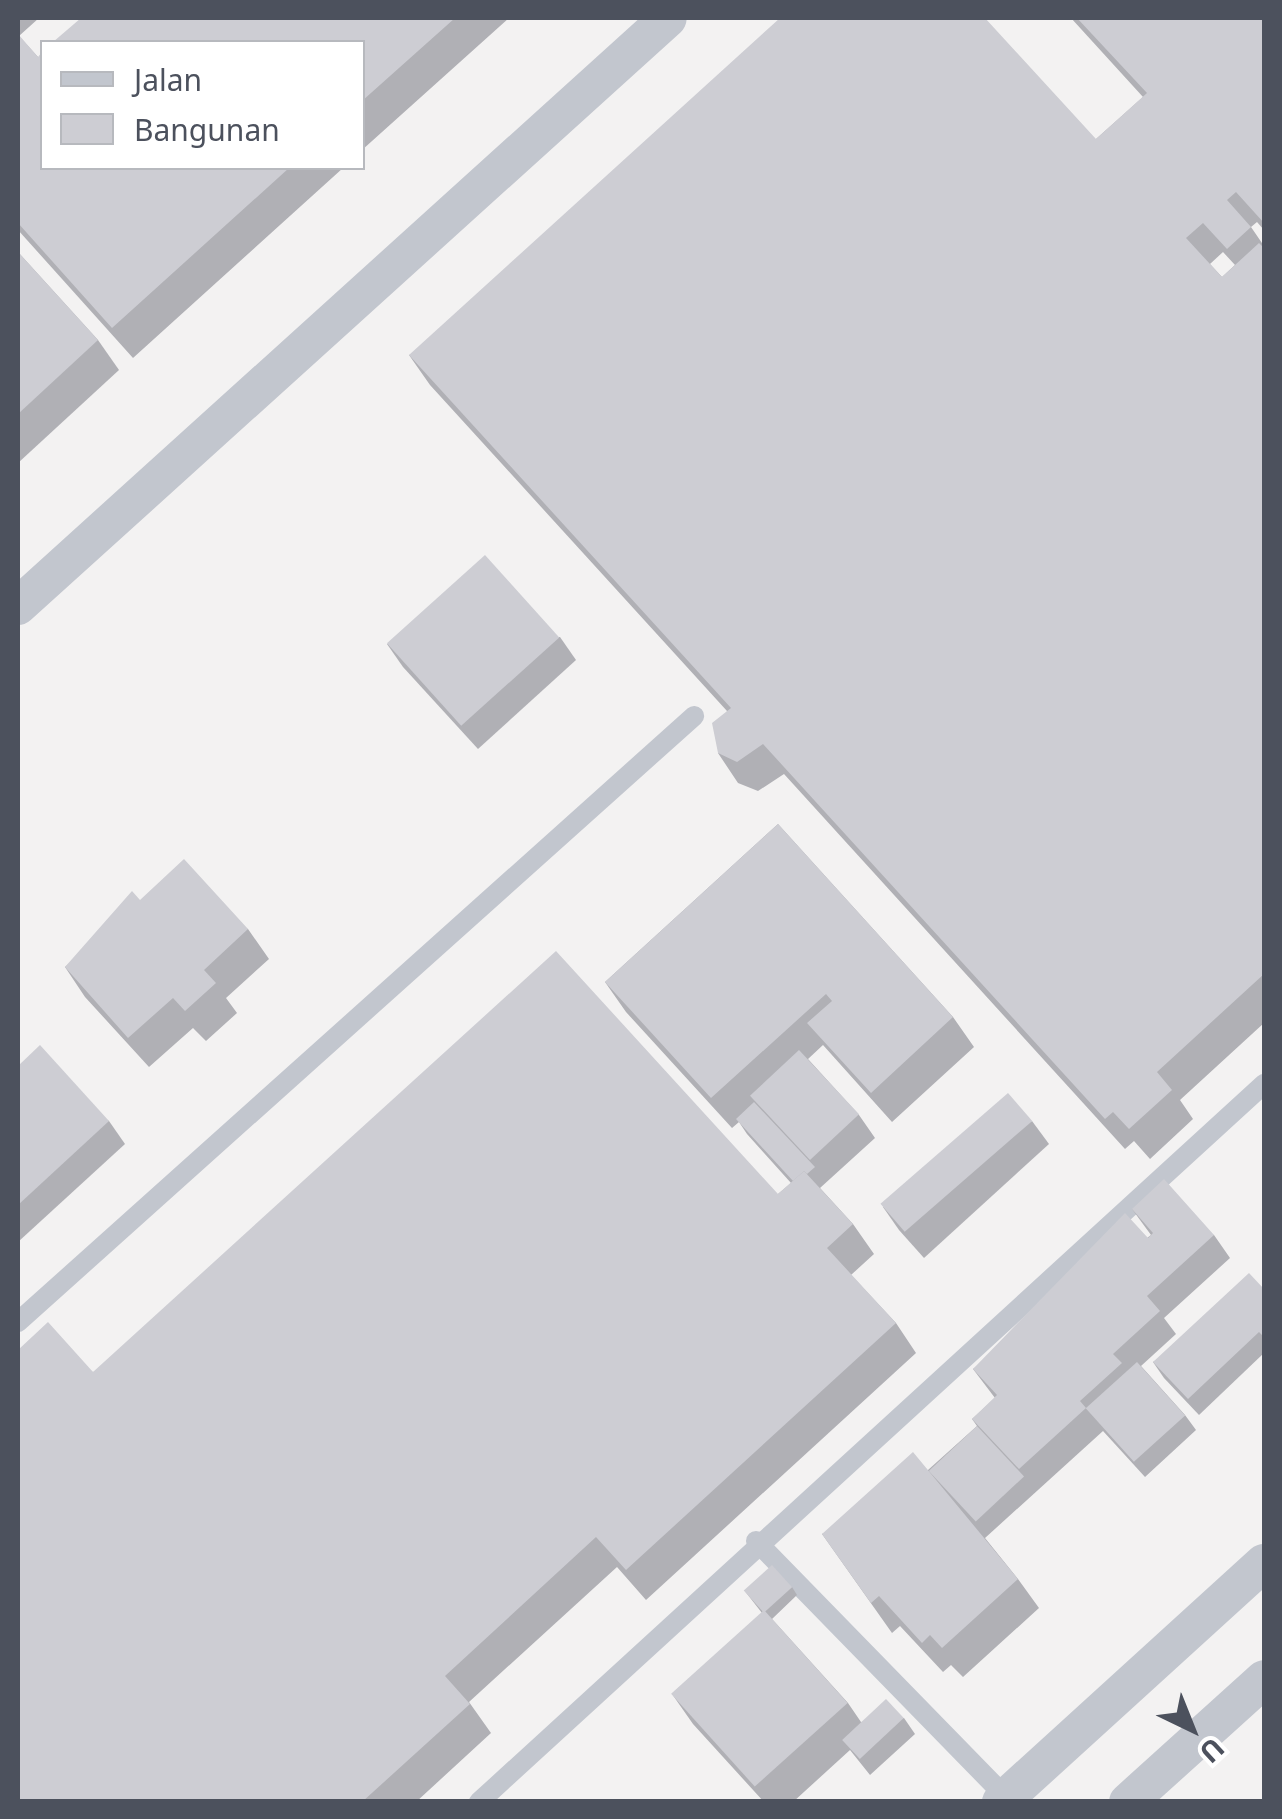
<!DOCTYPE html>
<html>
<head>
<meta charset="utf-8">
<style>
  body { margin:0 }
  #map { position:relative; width:1282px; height:1819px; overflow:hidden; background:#f3f2f2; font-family:"Noto Sans",sans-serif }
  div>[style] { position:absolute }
  .lane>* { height:20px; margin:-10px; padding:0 10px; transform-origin:10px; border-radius:10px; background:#c2c6ce }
  .street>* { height:38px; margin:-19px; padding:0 19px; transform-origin:19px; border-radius:19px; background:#c2c6ce }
  .wall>* { inset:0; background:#b0b0b5 }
  .building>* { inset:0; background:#cdcdd3; transform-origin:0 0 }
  span { translate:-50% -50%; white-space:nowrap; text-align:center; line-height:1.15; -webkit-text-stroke:10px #fff; paint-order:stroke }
  .frame { position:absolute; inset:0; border:20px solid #4c515d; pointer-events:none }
  .legend { position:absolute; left:40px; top:40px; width:325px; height:130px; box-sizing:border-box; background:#fff; border:2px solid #b7b9be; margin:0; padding:12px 18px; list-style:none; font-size:30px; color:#4c515d }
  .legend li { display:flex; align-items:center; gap:20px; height:50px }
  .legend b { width:50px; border:2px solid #b7b9be }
  .north { position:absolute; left:1142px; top:1679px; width:100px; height:100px; -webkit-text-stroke:8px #fff; paint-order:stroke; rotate:137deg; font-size:28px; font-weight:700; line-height:40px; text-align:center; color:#4c515d }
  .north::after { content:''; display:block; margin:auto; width:35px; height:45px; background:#4c515d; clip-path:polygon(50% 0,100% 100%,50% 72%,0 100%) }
</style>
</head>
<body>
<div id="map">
  <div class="lane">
    <div style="left:18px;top:1322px;width:908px;rotate:-41.87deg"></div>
    <div style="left:756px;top:1541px;width:358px;rotate:45.7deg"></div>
    <div style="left:479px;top:1802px;width:1064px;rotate:-42.45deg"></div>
  </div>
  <div class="street">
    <div style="left:18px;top:606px;width:876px;rotate:-42.13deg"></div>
    <div style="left:1001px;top:1802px;width:355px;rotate:-42.3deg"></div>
    <div style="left:1128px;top:1802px;width:183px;rotate:-42.1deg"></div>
  </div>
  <div class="wall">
    <div style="clip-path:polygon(18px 18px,39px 18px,19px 36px,38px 57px,42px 168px,343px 168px,133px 358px,18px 230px)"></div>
    <div style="clip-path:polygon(81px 18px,509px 18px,362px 150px,362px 42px)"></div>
    <div style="clip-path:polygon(evenodd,1071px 18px,1264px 18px,1264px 230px,1257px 222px,1251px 227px,1264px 246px,1264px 1023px,1180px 1100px,1193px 1119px,1150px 1159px,1134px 1141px,1125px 1149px,784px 774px,758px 791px,738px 783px,718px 753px,727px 711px,430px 385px,409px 355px,1096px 139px,1143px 97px,1071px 18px,1223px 252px,1235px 265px,1222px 277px,1210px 264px,1223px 252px)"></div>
    <div style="clip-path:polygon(18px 252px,98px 340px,119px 370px,18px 463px)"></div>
    <div style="clip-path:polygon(560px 637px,576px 660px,478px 749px,403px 667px,387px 644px)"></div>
    <div style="clip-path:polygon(778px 824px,953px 1017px,974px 1047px,892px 1122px,823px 1045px,808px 1059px,859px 1115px,875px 1138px,820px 1188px,853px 1224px,874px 1254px,851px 1275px,896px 1323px,916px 1353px,646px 1600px,617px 1567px,469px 1702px,491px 1733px,416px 1802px,18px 1802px,18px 1350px,93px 1372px,778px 1194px,791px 1183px,747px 1134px,739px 1122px,732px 1128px,626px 1012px,605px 982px)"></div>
    <div style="clip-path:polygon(140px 900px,248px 929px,269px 959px,226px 998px,237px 1013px,206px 1041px,193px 1028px,149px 1067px,85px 997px,65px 967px)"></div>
    <div style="clip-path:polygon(18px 1066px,109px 1121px,125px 1144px,18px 1242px)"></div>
    <div style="clip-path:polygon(1032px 1121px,1049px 1144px,924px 1258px,899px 1230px,883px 1207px)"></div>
    <div style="clip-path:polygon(1132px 1209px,1214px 1235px,1230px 1258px,1164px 1318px,1176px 1334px,1141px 1366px,1185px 1415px,1196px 1430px,1145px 1477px,1103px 1431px,985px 1538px,1018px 1579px,1039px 1608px,963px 1677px,951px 1665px,943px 1672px,900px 1626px,892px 1633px,822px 1534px,928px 1470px,977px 1426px,972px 1419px,995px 1398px,973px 1369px,1151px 1235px)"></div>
    <div style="clip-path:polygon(1264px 1289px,1264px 1353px,1199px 1415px,1164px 1378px,1153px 1362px)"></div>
    <div style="clip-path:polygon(792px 1587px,797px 1595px,772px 1619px,848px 1703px,861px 1722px,904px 1718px,915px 1734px,870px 1775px,850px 1750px,793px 1802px,764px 1802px,693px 1724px,672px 1694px,762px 1613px,744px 1590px)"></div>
  </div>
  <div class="building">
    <div style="clip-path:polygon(81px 18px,455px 18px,362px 101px,362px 42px,53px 42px)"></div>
    <div style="clip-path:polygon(780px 18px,985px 18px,1096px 139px,1147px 93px,1077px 18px,1264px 18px,1264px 223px,1236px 192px,1227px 200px,1251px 227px,1227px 249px,1203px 223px,1186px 238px,1222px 277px,1259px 243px,1264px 248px,1264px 974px,1157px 1072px,1172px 1090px,1129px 1129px,1113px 1112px,1105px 1119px,763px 744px,737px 762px,718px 753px,712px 723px,731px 708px,409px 355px)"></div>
    <div style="clip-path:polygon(18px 34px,38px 57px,42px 52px,42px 168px,289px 168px,112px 328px,18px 223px)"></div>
    <div style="clip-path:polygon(18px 252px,98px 340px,18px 414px)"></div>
    <div style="left:485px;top:555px;width:111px;height:132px;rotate:48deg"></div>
    <div style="clip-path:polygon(778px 824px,953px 1017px,871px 1093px,807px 1023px,832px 1001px,826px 994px,711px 1098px,605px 982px)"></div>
    <div style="clip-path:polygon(184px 859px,248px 929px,204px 970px,216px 983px,185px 1011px,173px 998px,128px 1038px,65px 967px,132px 891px,140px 900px)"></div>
    <div style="clip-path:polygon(556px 951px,778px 1194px,804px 1171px,853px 1224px,827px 1248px,896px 1323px,626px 1570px,596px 1537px,445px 1676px,470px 1704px,362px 1802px,20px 1802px,18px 1799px,18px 1350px,48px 1322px,93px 1372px)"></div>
    <div style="clip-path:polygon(40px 1045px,109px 1121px,18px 1205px,18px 1066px)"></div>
    <div style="left:799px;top:1050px;width:88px;height:67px;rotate:47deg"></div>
    <div style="left:1008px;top:1093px;width:37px;height:169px;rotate:49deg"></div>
    <div style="clip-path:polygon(754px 1102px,815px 1167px,807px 1174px,804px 1171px,793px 1181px,736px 1119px)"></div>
    <div style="clip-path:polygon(1164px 1179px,1214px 1235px,1147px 1296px,1160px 1311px,1113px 1354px,1122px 1363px,1080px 1401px,1086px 1408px,1019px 1469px,972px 1419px,997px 1395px,973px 1369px,1125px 1213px,1148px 1238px,1153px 1233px,1132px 1209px)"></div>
    <div style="clip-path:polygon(1249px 1273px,1264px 1289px,1264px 1337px,1259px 1332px,1188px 1399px,1153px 1362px)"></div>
    <div style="left:1137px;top:1362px;width:72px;height:69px;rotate:48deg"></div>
    <div style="left:977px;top:1426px;width:69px;height:66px;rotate:47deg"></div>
    <div style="clip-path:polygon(913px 1452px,1018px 1579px,942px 1648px,930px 1635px,922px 1643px,879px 1596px,871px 1603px,822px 1534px)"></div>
    <div style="left:772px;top:1565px;width:30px;height:38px;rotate:48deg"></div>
    <div style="left:764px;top:1610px;width:125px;height:125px;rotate:48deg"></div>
    <div style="left:886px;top:1699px;width:26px;height:60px;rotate:47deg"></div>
  </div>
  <div class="frame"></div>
  <ul class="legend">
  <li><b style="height:12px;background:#c2c6ce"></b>Jalan</li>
  <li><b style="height:28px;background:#cdcdd3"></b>Bangunan</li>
  </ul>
  <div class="north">U</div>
</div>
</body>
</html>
